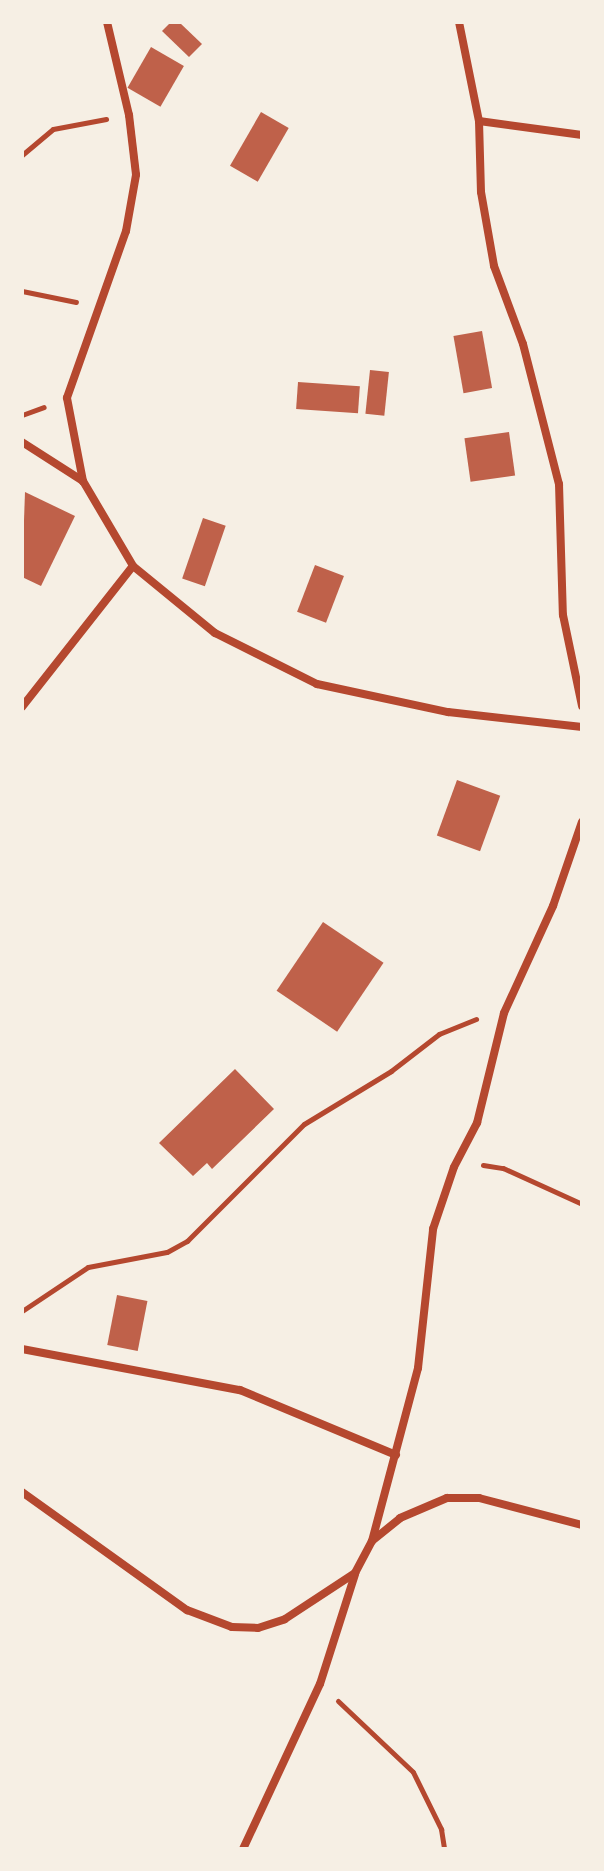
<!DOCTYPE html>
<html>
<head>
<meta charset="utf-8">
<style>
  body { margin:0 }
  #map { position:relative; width:604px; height:1871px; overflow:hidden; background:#f6efe4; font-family:"Nunito Sans",sans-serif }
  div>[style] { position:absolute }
  .building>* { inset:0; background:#bf614a; transform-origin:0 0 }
  .path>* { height:5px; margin:-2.5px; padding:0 2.5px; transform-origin:2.5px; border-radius:2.5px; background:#b5482f }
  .minor>* { height:8px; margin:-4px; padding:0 4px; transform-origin:4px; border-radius:4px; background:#b5482f }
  span { translate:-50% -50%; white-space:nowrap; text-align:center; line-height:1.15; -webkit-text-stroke:8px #f6efe4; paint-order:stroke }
  .frame { position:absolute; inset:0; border:24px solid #f6efe4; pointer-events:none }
</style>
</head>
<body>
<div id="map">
  <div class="building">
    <div style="clip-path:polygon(171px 22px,179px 22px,202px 44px,189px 57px,162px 31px)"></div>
    <div style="left:151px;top:47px;width:38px;height:47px;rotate:30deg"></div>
    <div style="left:261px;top:112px;width:32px;height:62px;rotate:30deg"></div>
    <div style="left:482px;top:331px;width:58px;height:29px;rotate:80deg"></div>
    <div style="left:370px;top:370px;width:19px;height:44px;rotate:6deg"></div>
    <div style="left:298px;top:382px;width:62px;height:27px;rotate:4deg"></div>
    <div style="left:509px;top:432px;width:44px;height:45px;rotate:82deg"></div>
    <div style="clip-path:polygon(25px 492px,75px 516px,41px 586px,22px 577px)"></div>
    <div style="left:203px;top:518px;width:24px;height:64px;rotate:19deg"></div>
    <div style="left:315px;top:565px;width:31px;height:50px;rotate:21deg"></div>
    <div style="left:457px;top:780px;width:46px;height:59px;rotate:20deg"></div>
    <div style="left:323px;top:922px;width:73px;height:83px;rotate:34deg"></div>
    <div style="clip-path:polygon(235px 1069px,274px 1109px,212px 1169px,207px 1163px,193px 1176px,159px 1143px)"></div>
    <div style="left:117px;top:1295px;width:31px;height:51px;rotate:11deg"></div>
  </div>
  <div class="path">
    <div style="left:22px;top:155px;width:40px;rotate:-40deg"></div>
    <div style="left:53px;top:129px;width:54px;rotate:-10.7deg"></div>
    <div style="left:22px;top:291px;width:55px;rotate:11.5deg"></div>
    <div style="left:22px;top:415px;width:23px;rotate:-20deg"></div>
    <div style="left:483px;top:1165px;width:20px;rotate:9deg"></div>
    <div style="left:503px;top:1168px;width:87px;rotate:24.5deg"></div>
    <div style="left:22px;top:1311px;width:79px;rotate:-33.7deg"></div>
    <div style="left:88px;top:1267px;width:80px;rotate:-10.8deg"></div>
    <div style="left:167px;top:1252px;width:23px;rotate:-29deg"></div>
    <div style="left:187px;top:1241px;width:165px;rotate:-45deg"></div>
    <div style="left:304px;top:1124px;width:102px;rotate:-31.3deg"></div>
    <div style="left:391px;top:1071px;width:61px;rotate:-37.6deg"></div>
    <div style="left:439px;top:1034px;width:40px;rotate:-22deg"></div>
    <div style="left:338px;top:1701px;width:103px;rotate:43.4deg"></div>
    <div style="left:413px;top:1772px;width:64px;rotate:63.8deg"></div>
    <div style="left:441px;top:1829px;width:20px;rotate:81deg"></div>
  </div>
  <div class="minor">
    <div style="left:107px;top:22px;width:96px;rotate:76.7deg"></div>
    <div style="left:129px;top:115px;width:60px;rotate:83.3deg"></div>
    <div style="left:136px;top:175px;width:57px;rotate:100.1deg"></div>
    <div style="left:126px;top:231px;width:177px;rotate:109.5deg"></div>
    <div style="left:67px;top:398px;width:85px;rotate:79.1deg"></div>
    <div style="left:83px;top:481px;width:99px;rotate:59.5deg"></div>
    <div style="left:133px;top:566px;width:106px;rotate:39.3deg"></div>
    <div style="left:215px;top:633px;width:114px;rotate:26.6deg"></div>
    <div style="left:317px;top:684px;width:134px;rotate:12.1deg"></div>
    <div style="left:448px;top:712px;width:135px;rotate:6.4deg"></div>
    <div style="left:459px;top:22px;width:101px;rotate:78.6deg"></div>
    <div style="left:479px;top:121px;width:71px;rotate:88.4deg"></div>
    <div style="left:481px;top:192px;width:75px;rotate:80deg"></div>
    <div style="left:494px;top:266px;width:83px;rotate:69.6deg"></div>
    <div style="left:523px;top:344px;width:145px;rotate:75.6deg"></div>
    <div style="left:559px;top:484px;width:131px;rotate:88.3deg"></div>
    <div style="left:563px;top:615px;width:93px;rotate:78.2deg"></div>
    <div style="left:479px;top:121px;width:104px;rotate:7.7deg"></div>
    <div style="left:22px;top:442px;width:72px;rotate:32.6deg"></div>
    <div style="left:22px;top:707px;width:179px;rotate:-51.8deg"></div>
    <div style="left:22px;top:1349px;width:222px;rotate:10.7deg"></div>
    <div style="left:240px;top:1390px;width:169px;rotate:22.6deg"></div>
    <div style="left:22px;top:1492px;width:203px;rotate:35.6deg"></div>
    <div style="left:187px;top:1610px;width:48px;rotate:20.7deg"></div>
    <div style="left:232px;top:1627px;width:26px;rotate:2deg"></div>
    <div style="left:258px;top:1628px;width:28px;rotate:-18deg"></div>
    <div style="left:285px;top:1619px;width:84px;rotate:-33.3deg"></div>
    <div style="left:355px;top:1573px;width:36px;rotate:-62deg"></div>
    <div style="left:372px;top:1541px;width:179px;rotate:-75.1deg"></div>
    <div style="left:418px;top:1368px;width:140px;rotate:-83.8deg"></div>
    <div style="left:433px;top:1229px;width:65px;rotate:-71.3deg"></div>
    <div style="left:454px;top:1167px;width:50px;rotate:-62.4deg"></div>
    <div style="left:477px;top:1123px;width:113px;rotate:-76.2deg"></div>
    <div style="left:504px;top:1013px;width:118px;rotate:-65.4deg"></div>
    <div style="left:553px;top:906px;width:89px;rotate:-71deg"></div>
    <div style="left:372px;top:1541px;width:36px;rotate:-39deg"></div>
    <div style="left:400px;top:1518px;width:51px;rotate:-23.1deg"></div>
    <div style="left:447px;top:1498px;width:32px"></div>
    <div style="left:479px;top:1498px;width:106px;rotate:14.7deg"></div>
    <div style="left:243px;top:1849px;width:182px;rotate:-65deg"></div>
    <div style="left:320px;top:1684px;width:115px;rotate:-72.3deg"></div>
  </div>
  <div class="frame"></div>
</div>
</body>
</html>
